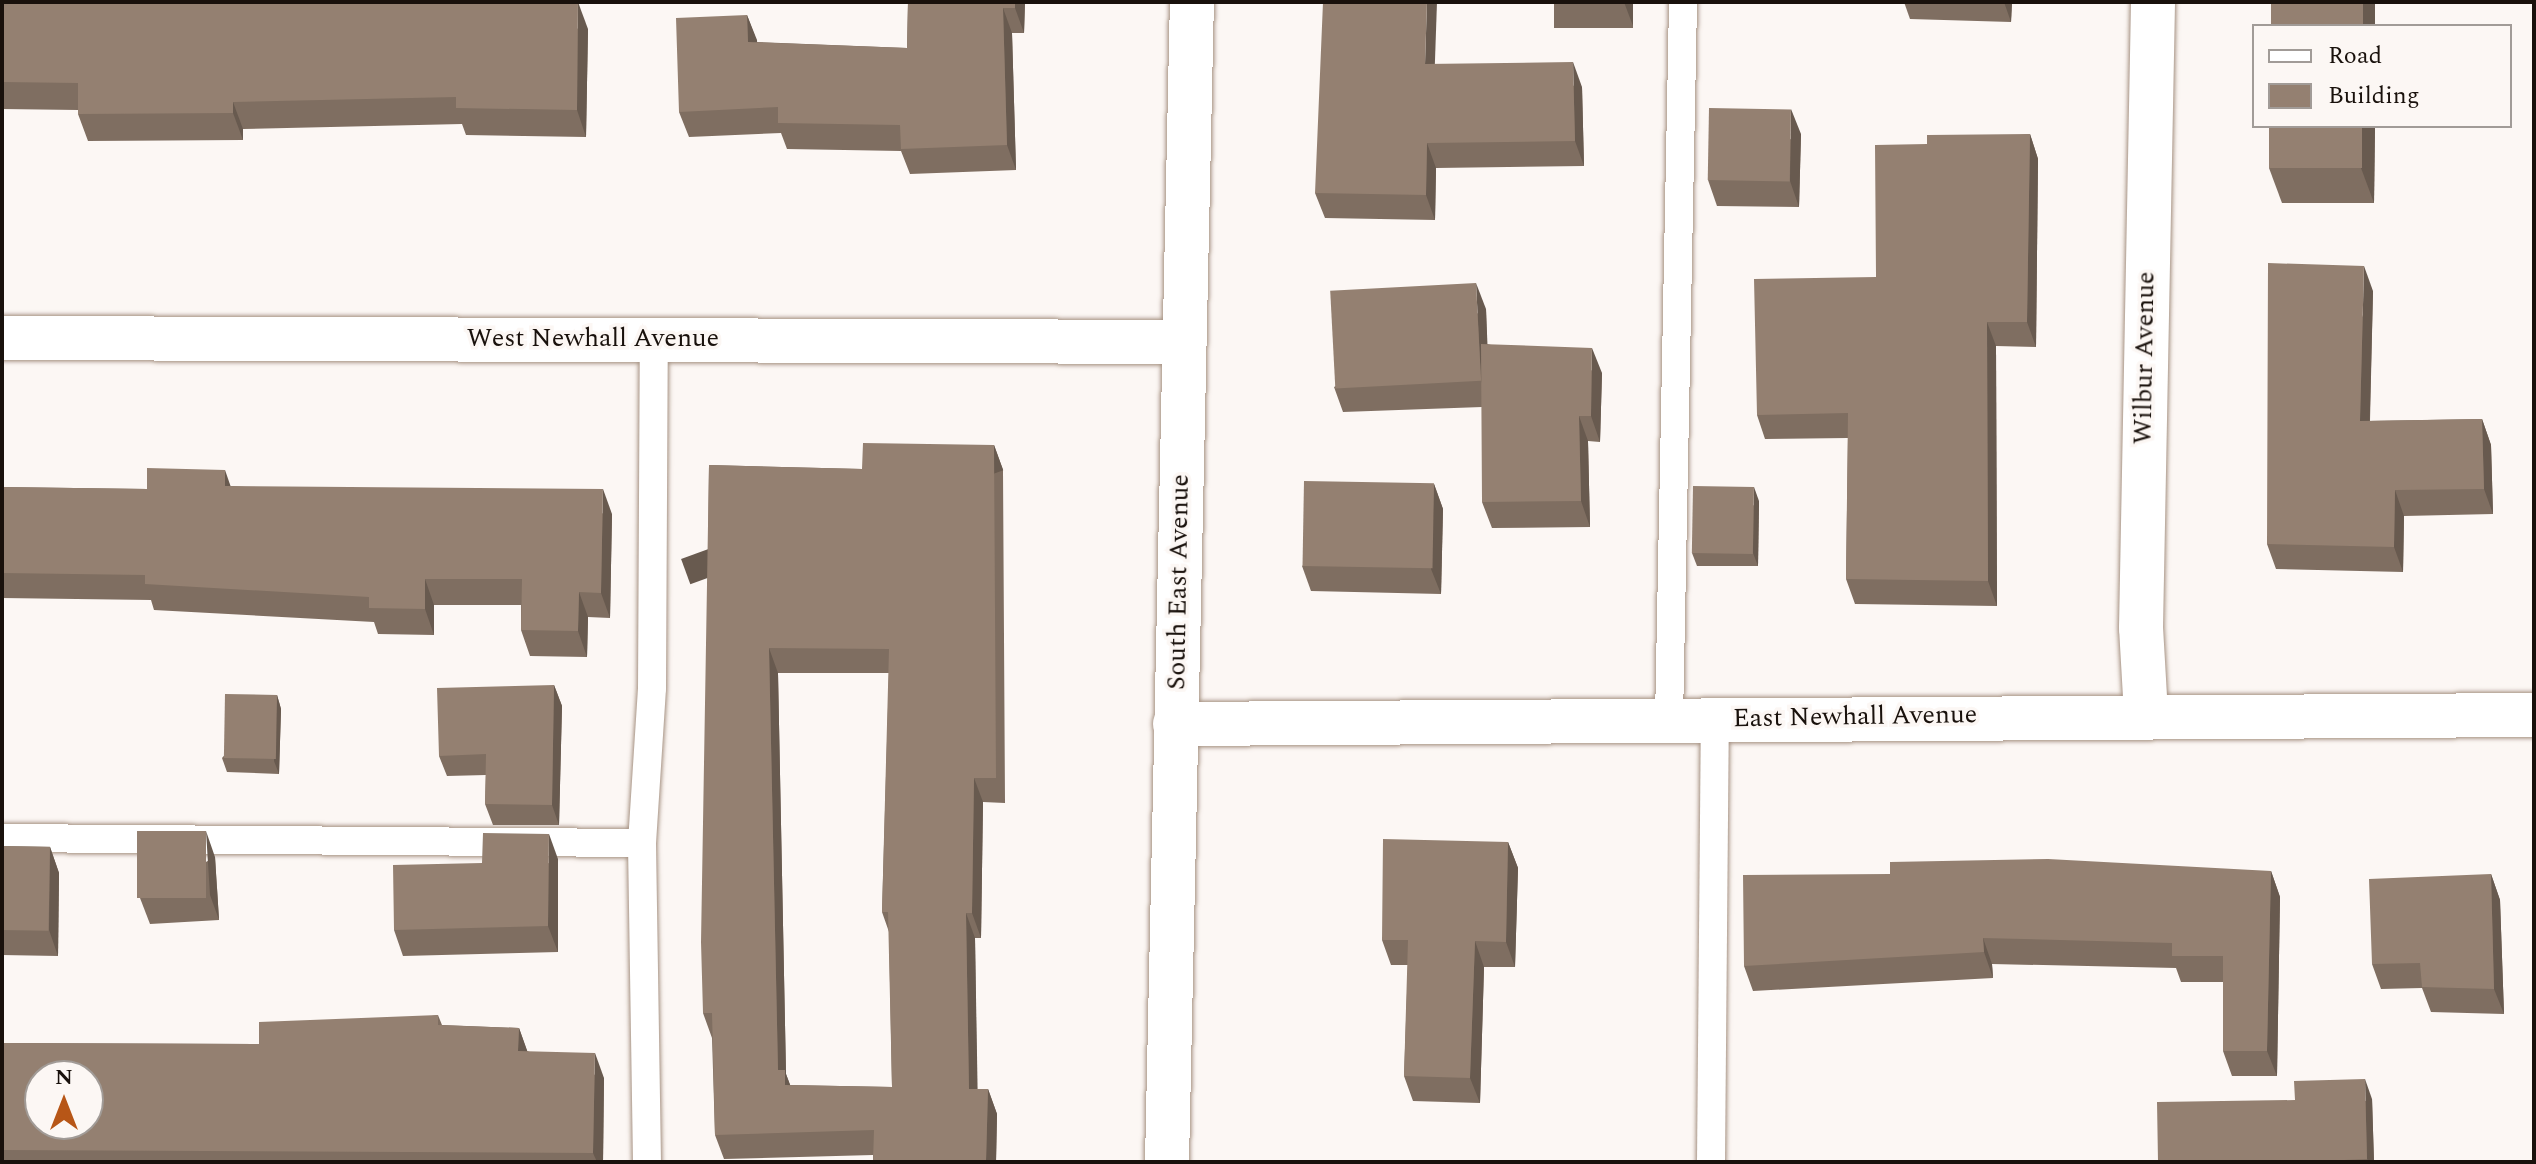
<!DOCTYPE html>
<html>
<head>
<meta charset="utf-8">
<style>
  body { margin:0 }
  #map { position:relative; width:2536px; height:1164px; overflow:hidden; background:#fcf7f4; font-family:Spectral,serif }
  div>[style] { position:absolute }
  .roads { filter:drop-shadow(0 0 2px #a79384) drop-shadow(0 0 2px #a79384) }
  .service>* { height:28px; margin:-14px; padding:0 14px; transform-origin:14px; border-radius:14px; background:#fff }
  .minor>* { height:44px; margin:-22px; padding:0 22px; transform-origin:22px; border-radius:22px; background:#fff }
  .secondary>* { height:44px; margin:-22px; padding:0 22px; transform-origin:22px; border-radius:22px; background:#fff }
  .wall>* { inset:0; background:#7f6e61; transform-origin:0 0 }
  .shaded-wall>* { inset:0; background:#685a4f; transform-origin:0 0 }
  .building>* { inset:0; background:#948071; transform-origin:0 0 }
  span { translate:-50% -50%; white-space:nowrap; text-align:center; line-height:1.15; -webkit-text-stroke:7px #fcf7f4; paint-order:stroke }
  .street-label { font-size:26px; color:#19110c }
  .frame { position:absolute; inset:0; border:4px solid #19110c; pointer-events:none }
  .legend { position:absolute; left:2252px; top:24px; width:260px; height:104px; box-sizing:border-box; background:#fcf7f4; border:2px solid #a19b97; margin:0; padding:10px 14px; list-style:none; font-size:24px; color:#19110c }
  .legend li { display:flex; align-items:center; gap:16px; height:40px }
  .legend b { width:40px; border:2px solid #a19b97 }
  .north { position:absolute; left:24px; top:1060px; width:80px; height:80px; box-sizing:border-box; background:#fcf7f4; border:2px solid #a19b97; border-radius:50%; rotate:0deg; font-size:22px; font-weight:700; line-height:32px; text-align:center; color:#19110c }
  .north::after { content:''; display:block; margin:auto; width:28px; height:36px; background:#b75617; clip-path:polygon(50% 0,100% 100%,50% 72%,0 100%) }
</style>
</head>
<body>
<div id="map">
  <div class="roads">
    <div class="service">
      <div style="left:1669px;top:720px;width:718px;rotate:-88.88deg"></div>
      <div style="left:2px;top:838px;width:640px;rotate:0.45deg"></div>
      <div style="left:647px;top:1162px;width:319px;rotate:-90.9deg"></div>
      <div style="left:642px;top:843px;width:155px;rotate:-86.3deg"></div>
      <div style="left:652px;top:688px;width:349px;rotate:-89.7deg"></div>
      <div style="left:1711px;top:1162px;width:443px;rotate:-89.5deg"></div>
    </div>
    <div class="minor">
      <div style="left:2px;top:338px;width:1182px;rotate:0.19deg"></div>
      <div style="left:2146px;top:714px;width:86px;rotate:-93.3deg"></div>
      <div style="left:2141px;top:628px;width:626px;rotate:-88.9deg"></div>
      <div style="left:1175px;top:724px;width:1359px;rotate:-0.38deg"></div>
    </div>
    <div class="secondary">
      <div style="left:1167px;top:1162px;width:1160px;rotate:-88.77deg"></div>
    </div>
  </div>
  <div class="wall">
    <div style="clip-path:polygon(908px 2px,1025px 2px,1024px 33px,1012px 33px,1016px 170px,910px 174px,901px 151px,787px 149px,781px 133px,689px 137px,679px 112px,747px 15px,757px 42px,907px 48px)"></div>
    <div style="left:1554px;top:2px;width:79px;height:26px"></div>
    <div style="clip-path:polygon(1904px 2px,2012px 2px,2011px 22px,1910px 19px)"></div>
    <div style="clip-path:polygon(2px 3px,588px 29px,586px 137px,466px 135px,462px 124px,243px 129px,243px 140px,88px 141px,78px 114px,78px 110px,2px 109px)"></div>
    <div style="clip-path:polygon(1435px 64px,1582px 87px,1584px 166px,1436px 168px,1435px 220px,1325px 218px,1315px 193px)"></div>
    <div style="clip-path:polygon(2269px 126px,2375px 126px,2374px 203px,2282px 203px,2269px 168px)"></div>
    <div style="clip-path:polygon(1801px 134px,1799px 207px,1717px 206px,1708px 180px)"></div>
    <div style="clip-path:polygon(2030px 134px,2038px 159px,2036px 347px,1996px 346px,1997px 606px,1855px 604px,1846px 579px,1848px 438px,1765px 439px,1757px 415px,1876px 277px,1927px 144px)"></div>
    <div style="clip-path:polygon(2373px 291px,2370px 421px,2482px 419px,2491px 445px,2493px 514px,2404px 516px,2403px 572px,2276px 569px,2267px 544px)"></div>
    <div style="clip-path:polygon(1486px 309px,1487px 344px,1602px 373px,1600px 442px,1588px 441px,1590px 527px,1492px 528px,1482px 502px,1482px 407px,1343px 412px,1334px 387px)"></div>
    <div style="clip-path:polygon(evenodd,994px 445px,1003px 470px,1005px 803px,983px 802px,981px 938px,975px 938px,977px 1089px,988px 1089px,997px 1114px,996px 1162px,873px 1162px,873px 1155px,724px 1159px,715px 1135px,712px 1038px,703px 1013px,709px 465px,862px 469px,994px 445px,778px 673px,889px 673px,882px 912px,889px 932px,892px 1087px,790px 1085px,786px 1074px,778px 673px)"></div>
    <div style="clip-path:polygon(1434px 484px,1443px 509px,1441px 594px,1311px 591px,1302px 566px)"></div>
    <div style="clip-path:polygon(231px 486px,612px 514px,610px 618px,588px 617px,587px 657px,530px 656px,521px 630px,521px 605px,434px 605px,434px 635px,378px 634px,374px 622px,154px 610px,151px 600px,2px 598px,2px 487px,147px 489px)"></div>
    <div style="clip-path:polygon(1759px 501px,1758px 566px,1697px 566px,1692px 553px)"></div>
    <div style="clip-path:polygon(554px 685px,562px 706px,559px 825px,493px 825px,485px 804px,486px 775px,447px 776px,439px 756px)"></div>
    <div style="clip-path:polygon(277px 695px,281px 709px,279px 774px,227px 772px,222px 758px)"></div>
    <div style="clip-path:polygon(1508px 842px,1518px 868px,1515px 967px,1484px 967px,1480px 1103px,1413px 1101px,1404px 1076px,1408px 965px,1391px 965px,1382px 940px)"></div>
    <div style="clip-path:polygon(2px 846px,50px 847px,59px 873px,58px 956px,2px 955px)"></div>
    <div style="clip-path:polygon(215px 857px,219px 920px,150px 924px,140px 898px)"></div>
    <div style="clip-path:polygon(558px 859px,558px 952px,403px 956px,394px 930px)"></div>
    <div style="clip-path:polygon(2271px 871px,2280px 897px,2277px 1076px,2232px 1076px,2223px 1051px,2223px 982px,2181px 982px,2176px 968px,1992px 964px,1993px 978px,1753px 991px,1744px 966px,1890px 874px)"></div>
    <div style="clip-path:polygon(2491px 874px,2500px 900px,2504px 1014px,2431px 1012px,2422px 988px,2381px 989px,2372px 964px)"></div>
    <div style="clip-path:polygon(438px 1015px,442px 1025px,519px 1028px,527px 1051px,604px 1078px,603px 1162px,2px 1162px,2px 1043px,259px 1044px)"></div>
    <div style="clip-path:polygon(2372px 1099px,2374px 1162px,2158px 1162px)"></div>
  </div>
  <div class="shaded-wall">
    <div style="clip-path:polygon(578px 2px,588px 29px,586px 137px,577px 110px)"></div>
    <div style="clip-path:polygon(1015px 2px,1025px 2px,1024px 33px,1015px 8px)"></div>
    <div style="clip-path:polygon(1427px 2px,1437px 2px,1434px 89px,1425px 64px)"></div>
    <div style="clip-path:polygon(1624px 2px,1633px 2px,1633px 26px)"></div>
    <div style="clip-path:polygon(2004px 2px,2012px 2px,2011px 22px)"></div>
    <div style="left:2363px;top:2px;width:12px;height:24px"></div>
    <div style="clip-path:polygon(1003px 8px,1012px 33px,1016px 170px,1007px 145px)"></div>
    <div style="clip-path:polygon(747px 15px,757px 40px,758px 67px,748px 42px)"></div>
    <div style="clip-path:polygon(1573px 62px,1582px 87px,1584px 166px,1575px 141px)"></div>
    <div style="clip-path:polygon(233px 102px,243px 129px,243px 140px,233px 113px)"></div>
    <div style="clip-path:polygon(1791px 109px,1801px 134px,1799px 207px,1790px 181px)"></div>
    <div style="clip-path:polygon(2362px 126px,2375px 126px,2374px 203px,2361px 168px)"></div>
    <div style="clip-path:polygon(2030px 134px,2038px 159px,2036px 347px,2027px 322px)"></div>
    <div style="clip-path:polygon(1427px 143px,1436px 168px,1435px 220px,1426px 195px)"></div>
    <div style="clip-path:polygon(2364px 266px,2373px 291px,2369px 447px,2360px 421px)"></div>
    <div style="clip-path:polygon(1476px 283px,1486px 309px,1490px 406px,1481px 381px)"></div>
    <div style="clip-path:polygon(1987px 322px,1996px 346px,1997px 606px,1988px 581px)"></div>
    <div style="clip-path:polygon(1592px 348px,1602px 373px,1600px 442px,1591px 416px)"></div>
    <div style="clip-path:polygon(1579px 416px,1588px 441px,1590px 527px,1581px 501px)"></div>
    <div style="clip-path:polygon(2482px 419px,2491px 445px,2493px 514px,2484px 489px)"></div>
    <div style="left:994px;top:445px;width:27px;height:333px;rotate:70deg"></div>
    <div style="clip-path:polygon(225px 470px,234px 496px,225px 486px)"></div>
    <div style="clip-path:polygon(1434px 484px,1443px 509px,1441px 594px,1431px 569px)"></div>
    <div style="clip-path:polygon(1754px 487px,1759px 501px,1758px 566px,1753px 553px)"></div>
    <div style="clip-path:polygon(603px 489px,612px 514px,610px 618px,601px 593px)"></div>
    <div style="clip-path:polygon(2395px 490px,2404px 516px,2403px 572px,2394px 547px)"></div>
    <div style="clip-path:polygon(425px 579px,434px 605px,434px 635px,425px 609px)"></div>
    <div style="clip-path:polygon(579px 592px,588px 617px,587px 657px,578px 631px)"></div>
    <div style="clip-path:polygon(769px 648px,778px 673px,786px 1074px,794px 1095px,787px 1095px,778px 1070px)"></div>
    <div style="clip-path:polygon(554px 685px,562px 706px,559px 825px,552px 805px)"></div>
    <div style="clip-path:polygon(277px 695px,281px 709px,279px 774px,274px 761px)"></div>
    <div style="clip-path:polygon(974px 778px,983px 802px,981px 938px,972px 913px)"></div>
    <div style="clip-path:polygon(206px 831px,215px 857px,219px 920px,210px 895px)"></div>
    <div style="clip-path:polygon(549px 834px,558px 859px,558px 952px,548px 926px)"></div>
    <div style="clip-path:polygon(1508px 842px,1518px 868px,1515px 967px,1506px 942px)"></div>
    <div style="clip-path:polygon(50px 847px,59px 873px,58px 956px,49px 930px)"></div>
    <div style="clip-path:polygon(2271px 871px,2280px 897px,2277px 1076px,2267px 1051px)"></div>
    <div style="clip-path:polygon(2491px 874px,2500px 900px,2504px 1014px,2494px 989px)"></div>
    <div style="clip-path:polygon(966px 913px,975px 938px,978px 1113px,969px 1089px)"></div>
    <div style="clip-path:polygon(1983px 938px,1992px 964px,1993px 978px,1984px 952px)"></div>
    <div style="clip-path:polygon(1475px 941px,1484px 967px,1480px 1103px,1470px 1078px)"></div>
    <div style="clip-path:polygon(519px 1028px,528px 1053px,518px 1051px)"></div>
    <div style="clip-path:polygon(595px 1053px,604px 1078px,603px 1162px,597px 1162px,593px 1153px)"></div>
    <div style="clip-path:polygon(2365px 1079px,2372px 1099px,2374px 1162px,2369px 1162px,2367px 1159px)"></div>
    <div style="clip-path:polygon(988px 1089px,997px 1114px,996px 1162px,986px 1162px)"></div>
  </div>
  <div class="building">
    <div style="clip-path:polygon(71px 2px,578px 2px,577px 110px,456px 108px,456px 97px,233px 102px,233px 113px,78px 114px,78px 83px,2px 82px,2px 3px)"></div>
    <div style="clip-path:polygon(908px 2px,1015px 2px,1015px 8px,1003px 8px,1007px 145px,901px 149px,900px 125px,778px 123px,778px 107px,679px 112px,676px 18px,747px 15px,748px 42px,907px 48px)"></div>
    <div style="clip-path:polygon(1323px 2px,1427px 2px,1425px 64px,1573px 62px,1575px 141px,1427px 143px,1426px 195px,1315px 193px)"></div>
    <div style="left:2271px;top:2px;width:92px;height:24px"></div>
    <div style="left:1709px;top:108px;width:82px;height:72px;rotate:1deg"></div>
    <div style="left:2269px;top:126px;width:93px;height:42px"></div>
    <div style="clip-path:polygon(2030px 134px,2027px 322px,1987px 322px,1988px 581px,1846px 579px,1848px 413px,1757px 415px,1754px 279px,1876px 277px,1875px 145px,1927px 144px,1927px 135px)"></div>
    <div style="clip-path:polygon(2268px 263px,2364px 266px,2360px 421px,2482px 419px,2484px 489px,2395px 490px,2394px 547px,2267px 544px)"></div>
    <div style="left:1476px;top:283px;width:98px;height:146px;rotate:87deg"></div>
    <div style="clip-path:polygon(1481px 344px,1592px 348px,1591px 416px,1579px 416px,1581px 501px,1482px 502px)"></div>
    <div style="clip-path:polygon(evenodd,863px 443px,994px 445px,996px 778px,974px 778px,972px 913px,966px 913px,969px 1089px,988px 1089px,986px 1162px,873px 1162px,874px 1130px,715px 1135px,712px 1013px,703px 1013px,701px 942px,709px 465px,862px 469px,863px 443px,769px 648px,889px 649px,882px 912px,888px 912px,892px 1087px,785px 1085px,785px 1070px,778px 1070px,769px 648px)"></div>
    <div style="clip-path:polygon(147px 468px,225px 470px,225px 486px,603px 489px,601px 593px,579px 592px,578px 631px,521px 630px,522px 579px,425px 579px,425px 609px,369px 608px,369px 597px,145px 584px,145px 575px,2px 573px,2px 487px,147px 489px)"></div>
    <div style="left:1304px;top:481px;width:130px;height:85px;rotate:1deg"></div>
    <div style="left:1693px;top:486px;width:61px;height:67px;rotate:1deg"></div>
    <div style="clip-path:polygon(554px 685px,552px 805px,485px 804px,486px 754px,439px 756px,437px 688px)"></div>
    <div style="left:225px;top:694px;width:52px;height:64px;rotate:1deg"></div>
    <div style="left:137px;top:831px;width:69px;height:67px"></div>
    <div style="clip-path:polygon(483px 833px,549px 834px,548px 926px,394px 930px,393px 865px,482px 863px)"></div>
    <div style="clip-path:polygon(1383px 839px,1508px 842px,1506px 942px,1475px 941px,1470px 1078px,1404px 1076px,1408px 940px,1382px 940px)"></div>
    <div style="left:2px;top:846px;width:48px;height:84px;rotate:1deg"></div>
    <div style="clip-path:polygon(2048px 859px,2271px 871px,2267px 1051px,2223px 1051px,2223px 956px,2172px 956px,2172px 943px,1983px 938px,1984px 952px,1744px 966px,1743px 875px,1890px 874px,1890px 862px)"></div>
    <div style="clip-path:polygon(2491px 874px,2494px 989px,2422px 987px,2420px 963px,2372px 964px,2369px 879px)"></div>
    <div style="clip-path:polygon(evenodd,438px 1015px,438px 1025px,519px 1028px,518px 1051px,595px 1053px,593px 1153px,2px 1150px,2px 1043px,259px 1044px,259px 1022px,438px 1015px,40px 1076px,88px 1076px,88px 1124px,40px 1124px,40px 1076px)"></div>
    <div style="clip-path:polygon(2365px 1079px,2367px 1159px,2299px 1162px,2158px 1162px,2157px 1102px,2295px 1100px,2294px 1081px)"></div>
  </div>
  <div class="street-label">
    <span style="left:593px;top:339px">West Newhall Avenue</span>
    <span style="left:2145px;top:358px;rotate:-89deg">Wilbur Avenue</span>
    <span style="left:1179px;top:582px;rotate:-89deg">South East Avenue</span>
    <span style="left:1855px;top:717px;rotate:-1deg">East Newhall Avenue</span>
  </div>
  <div class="frame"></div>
  <ul class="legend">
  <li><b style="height:10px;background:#fff"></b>Road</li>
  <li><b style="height:22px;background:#948071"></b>Building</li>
  </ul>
  <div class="north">N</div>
</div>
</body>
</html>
